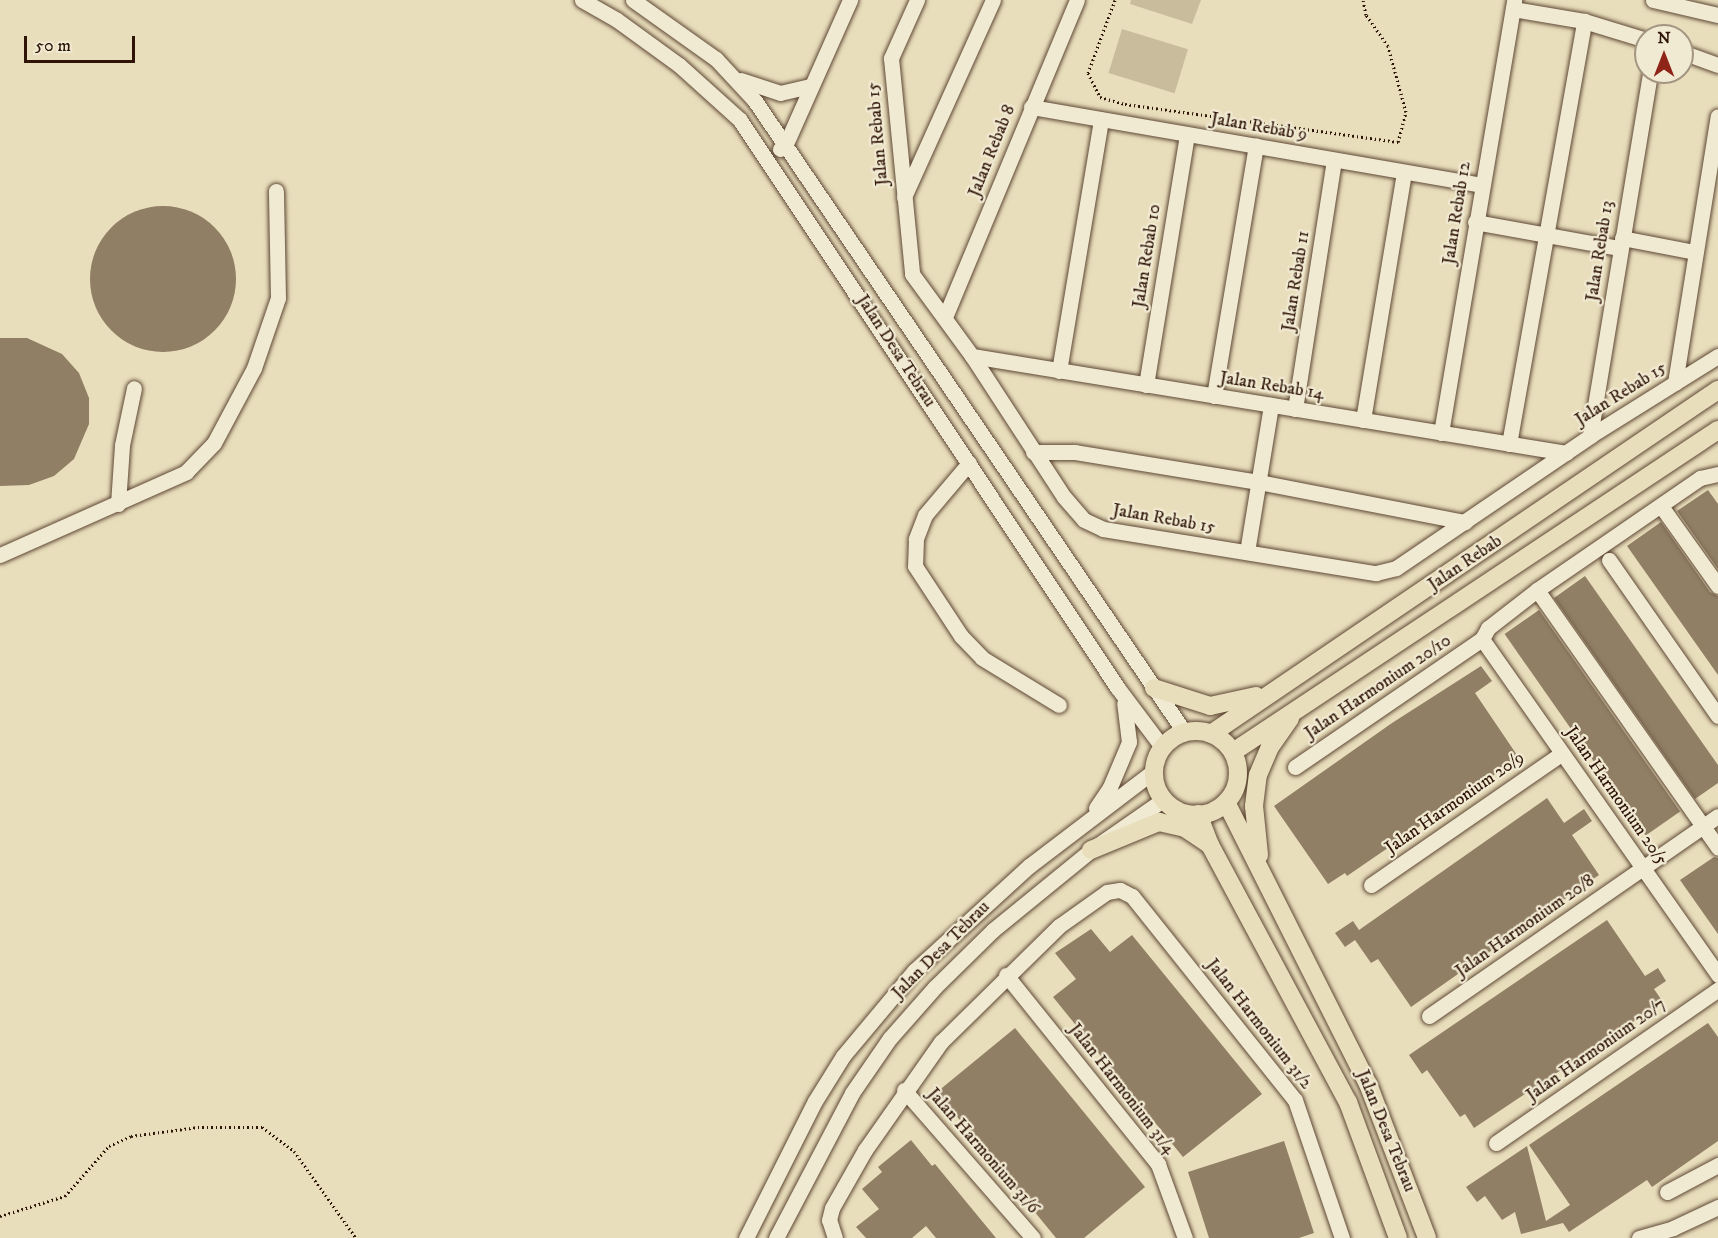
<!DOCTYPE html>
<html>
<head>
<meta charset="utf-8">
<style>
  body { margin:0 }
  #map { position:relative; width:1718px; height:1238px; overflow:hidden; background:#e9debc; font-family:"IM FELL DW Pica",serif }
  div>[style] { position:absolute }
  .green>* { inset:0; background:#c9bc9d; transform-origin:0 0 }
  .building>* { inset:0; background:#907e65; transform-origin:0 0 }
  .round { border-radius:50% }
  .path>* { height:3px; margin-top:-1.5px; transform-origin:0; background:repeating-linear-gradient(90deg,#2f1507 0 1.5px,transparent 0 4.5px) }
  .roads { filter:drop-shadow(0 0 2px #5e4734) drop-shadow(0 0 2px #5e4734) }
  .minor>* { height:15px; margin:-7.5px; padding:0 7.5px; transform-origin:7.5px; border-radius:7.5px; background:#f1ead3 }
  .major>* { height:18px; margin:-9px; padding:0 9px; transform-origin:9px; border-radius:9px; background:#e9debc }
  .major>.ring { margin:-9px; padding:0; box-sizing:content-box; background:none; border:18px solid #e9debc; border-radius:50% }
  span { translate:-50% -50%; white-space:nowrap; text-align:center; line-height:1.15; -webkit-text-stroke:4.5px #f1ead3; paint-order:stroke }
  .street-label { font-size:18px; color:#2f1507 }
  .north { position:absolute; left:1634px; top:24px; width:60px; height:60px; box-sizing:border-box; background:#f1ead3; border:2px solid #a39581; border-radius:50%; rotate:0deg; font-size:16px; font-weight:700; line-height:24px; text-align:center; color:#2f1507 }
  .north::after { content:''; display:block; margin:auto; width:21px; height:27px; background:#8f2418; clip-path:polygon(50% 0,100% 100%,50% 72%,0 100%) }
  .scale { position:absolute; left:24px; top:36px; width:111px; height:27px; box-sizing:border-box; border:3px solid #2f1507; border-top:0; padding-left:8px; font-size:18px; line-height:21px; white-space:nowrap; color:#2f1507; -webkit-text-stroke:4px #f1ead3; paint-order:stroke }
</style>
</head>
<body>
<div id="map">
  <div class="green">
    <div style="clip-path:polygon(1131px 0,1201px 0,1192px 24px,1130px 4px)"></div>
    <div style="left:1122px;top:29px;width:69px;height:46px;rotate:17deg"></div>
  </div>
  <div class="building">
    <div class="round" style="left:90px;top:206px;width:146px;height:146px"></div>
    <div style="clip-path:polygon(0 338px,27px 338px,62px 354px,79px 373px,89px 398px,89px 424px,74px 459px,54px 476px,29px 485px,0 486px)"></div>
    <div style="clip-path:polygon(1708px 490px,1718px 504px,1718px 569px,1677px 511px)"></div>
    <div style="clip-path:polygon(1661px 522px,1710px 592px,1718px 596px,1718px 675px,1627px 546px)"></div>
    <div style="clip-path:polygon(1585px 576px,1718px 765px,1718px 783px,1695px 799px,1554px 598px)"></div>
    <div style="left:1539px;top:610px;width:246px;height:42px;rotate:55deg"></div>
    <div style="clip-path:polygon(1481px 666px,1492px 681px,1475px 693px,1519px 758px,1347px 876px,1345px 873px,1328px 884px,1274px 806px,1392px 723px)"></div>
    <div style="clip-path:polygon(1547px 798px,1564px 823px,1584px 809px,1592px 821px,1572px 835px,1599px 875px,1411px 1007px,1378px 959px,1371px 963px,1355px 940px,1345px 947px,1335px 933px,1353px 921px,1359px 930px)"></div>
    <div style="clip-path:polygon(1714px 857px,1718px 858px,1718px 934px,1680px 880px)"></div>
    <div style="clip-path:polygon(1607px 920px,1645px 976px,1658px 968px,1666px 981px,1654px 989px,1663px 1002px,1474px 1128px,1465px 1114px,1460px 1117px,1427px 1070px,1422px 1074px,1409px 1055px)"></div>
    <div style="clip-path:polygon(1091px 929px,1110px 952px,1132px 935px,1262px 1094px,1183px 1157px,1053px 997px,1076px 979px,1055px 953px)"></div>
    <div style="clip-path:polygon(1708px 1023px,1718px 1037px,1718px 1141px,1652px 1187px,1647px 1180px,1569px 1232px,1563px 1223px,1521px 1234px,1515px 1212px,1502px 1220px,1485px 1196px,1477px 1202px,1466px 1187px,1527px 1146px,1546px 1221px,1570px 1205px,1529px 1145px)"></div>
    <div style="clip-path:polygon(1015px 1028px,1145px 1187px,1084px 1238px,1056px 1238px,937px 1092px)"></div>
    <div style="clip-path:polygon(911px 1140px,932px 1166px,935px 1164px,996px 1238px,936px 1238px,926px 1226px,912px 1238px,866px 1238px,856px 1227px,879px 1209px,862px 1189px,882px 1172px,878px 1167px)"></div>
    <div style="clip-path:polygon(1284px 1141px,1314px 1233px,1299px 1238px,1209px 1238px,1188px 1172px)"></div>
  </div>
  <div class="path">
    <div style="left:1115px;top:0;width:78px;rotate:110.3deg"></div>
    <div style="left:1088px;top:73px;width:27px;rotate:63deg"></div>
    <div style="left:1100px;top:97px;width:26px;rotate:16deg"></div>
    <div style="left:1125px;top:104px;width:276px;rotate:7.9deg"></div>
    <div style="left:1398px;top:142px;width:31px;rotate:-75deg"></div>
    <div style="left:1406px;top:112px;width:68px;rotate:-105.3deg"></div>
    <div style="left:1388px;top:46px;width:38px;rotate:-125deg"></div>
    <div style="left:1366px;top:15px;width:15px;rotate:-101deg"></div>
    <div style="left:0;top:1216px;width:68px;rotate:-17.1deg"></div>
    <div style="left:65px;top:1196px;width:67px;rotate:-48.7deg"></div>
    <div style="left:109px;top:1146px;width:24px;rotate:-24deg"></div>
    <div style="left:131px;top:1136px;width:68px;rotate:-7.7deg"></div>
    <div style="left:198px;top:1127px;width:64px"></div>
    <div style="left:262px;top:1127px;width:40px;rotate:37deg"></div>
    <div style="left:294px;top:1151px;width:107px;rotate:54.5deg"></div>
  </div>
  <div class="roads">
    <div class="minor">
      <div style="left:582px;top:0;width:40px;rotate:29.7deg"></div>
      <div style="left:617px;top:20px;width:77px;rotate:36deg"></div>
      <div style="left:679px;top:65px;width:82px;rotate:42deg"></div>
      <div style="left:740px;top:120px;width:681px;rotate:56.38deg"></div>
      <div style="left:1117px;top:687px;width:76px;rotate:53deg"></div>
      <div style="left:633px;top:0;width:102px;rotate:35.4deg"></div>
      <div style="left:716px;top:59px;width:57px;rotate:47.1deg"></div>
      <div style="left:755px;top:101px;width:764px;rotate:55.77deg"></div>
      <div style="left:917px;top:0;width:64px;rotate:114.1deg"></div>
      <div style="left:891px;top:58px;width:217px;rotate:84.4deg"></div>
      <div style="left:912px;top:274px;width:102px;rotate:53.8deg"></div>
      <div style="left:972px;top:356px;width:168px;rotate:56.9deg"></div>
      <div style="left:1064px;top:497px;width:30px;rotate:49deg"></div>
      <div style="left:1084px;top:520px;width:21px;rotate:25deg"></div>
      <div style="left:1103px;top:529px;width:277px;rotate:9.2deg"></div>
      <div style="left:1376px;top:573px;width:21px;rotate:-14deg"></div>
      <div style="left:1396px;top:568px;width:235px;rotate:-34.2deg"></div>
      <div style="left:1590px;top:436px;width:151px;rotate:-32deg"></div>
      <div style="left:1653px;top:0;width:67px;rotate:13deg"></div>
      <div style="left:1513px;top:9px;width:72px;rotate:9.6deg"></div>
      <div style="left:1584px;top:21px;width:65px;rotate:17deg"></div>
      <div style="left:1682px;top:52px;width:38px;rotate:20deg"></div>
      <div style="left:741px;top:80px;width:41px;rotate:18.4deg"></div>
      <div style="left:780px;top:93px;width:32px;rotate:-13deg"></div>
      <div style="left:1031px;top:107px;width:457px;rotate:9.8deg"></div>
      <div style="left:780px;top:149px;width:6px;rotate:-31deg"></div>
      <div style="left:785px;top:146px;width:160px;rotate:-66deg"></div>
      <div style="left:904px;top:197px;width:216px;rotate:-65.7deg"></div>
      <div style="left:1475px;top:222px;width:147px;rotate:10.2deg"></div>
      <div style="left:1622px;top:238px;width:74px;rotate:10.9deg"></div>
      <div style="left:945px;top:317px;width:343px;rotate:-67.4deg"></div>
      <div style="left:972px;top:356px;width:602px;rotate:9.27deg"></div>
      <div style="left:1059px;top:371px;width:255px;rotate:-80.5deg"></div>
      <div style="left:1675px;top:383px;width:270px;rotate:-80.9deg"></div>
      <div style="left:1146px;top:385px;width:254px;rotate:-80.7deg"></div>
      <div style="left:1214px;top:396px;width:254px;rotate:-80.5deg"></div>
      <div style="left:1295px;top:409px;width:252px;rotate:-81.1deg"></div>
      <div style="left:1363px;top:420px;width:251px;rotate:-80.6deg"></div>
      <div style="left:1441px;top:433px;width:439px;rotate:-80.4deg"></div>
      <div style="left:1590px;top:436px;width:369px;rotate:-80.6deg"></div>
      <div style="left:1509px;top:444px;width:430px;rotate:-79.9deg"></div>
      <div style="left:1033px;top:452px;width:42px"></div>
      <div style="left:1075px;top:452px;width:186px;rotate:9.3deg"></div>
      <div style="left:1259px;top:482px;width:210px;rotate:11deg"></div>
      <div style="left:969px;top:463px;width:68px;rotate:130.2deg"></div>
      <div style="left:925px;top:515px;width:26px;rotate:111deg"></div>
      <div style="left:916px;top:539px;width:27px;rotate:92deg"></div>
      <div style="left:915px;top:566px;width:84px;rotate:56.7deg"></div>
      <div style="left:961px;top:636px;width:30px;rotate:46deg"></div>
      <div style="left:982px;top:658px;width:90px;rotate:31.4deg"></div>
      <div style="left:118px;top:504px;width:59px;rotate:-86.1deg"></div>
      <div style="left:122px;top:445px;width:58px;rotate:-78.1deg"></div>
      <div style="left:1661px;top:506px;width:98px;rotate:54.5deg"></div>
      <div style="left:1247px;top:552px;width:149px;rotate:-80.7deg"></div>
      <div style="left:0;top:555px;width:204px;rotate:-24deg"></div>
      <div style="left:186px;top:472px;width:40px;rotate:-46deg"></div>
      <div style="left:214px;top:443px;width:85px;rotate:-61.9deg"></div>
      <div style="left:254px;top:368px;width:74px;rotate:-71.1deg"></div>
      <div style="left:278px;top:298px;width:107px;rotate:-91.1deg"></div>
      <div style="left:1609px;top:560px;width:190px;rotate:55.1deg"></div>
      <div style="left:1537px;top:590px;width:315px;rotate:54.9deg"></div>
      <div style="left:1482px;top:639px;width:411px;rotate:54.9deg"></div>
      <div style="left:1295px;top:767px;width:227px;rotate:-34.4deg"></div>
      <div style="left:1482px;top:639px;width:13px;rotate:-61deg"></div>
      <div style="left:1488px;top:628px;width:62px;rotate:-37.8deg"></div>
      <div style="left:1537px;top:590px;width:198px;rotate:-34.5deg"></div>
      <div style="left:1700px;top:478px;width:18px;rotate:-13deg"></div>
      <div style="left:1096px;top:808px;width:25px;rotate:-56deg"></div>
      <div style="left:1110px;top:787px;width:49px;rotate:-67.1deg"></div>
      <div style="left:1129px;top:742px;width:39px;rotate:-97deg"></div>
      <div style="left:1371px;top:885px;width:232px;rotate:-34.6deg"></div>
      <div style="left:1006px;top:975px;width:243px;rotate:51.2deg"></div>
      <div style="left:1158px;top:1164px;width:79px;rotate:70deg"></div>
      <div style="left:1429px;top:1016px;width:351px;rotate:-34.7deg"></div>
      <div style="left:904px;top:1090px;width:196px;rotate:48.9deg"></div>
      <div style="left:1496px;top:1143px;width:270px;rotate:-34.7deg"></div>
      <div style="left:1667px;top:1192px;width:58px;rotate:-27.9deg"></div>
      <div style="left:746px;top:1238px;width:153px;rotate:-63.3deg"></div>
      <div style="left:815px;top:1101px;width:53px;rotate:-58.1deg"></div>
      <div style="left:843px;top:1056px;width:111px;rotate:-50.1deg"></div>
      <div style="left:914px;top:971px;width:156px;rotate:-42.4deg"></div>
      <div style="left:1029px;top:866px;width:158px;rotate:-37.3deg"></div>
      <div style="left:776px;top:1238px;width:164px;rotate:-62.3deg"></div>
      <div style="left:852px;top:1093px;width:67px;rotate:-55.4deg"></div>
      <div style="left:890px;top:1038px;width:68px;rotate:-48.6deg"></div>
      <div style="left:935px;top:987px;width:81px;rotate:-44.5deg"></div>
      <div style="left:993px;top:930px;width:127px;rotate:-39.2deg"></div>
      <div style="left:1091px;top:850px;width:89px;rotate:-34.9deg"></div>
      <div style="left:835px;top:1238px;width:19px;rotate:-108deg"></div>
      <div style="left:829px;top:1220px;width:12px;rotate:-76deg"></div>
      <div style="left:832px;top:1208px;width:67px;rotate:-60.4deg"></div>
      <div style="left:865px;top:1150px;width:132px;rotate:-54.9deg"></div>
      <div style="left:941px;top:1042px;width:165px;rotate:-44.5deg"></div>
      <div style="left:1059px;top:926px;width:59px;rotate:-35.3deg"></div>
      <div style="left:1107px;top:892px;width:13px;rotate:-9deg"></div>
      <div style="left:1120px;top:890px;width:13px;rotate:27deg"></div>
      <div style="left:1132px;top:896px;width:261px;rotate:51.4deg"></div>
      <div style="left:1295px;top:1100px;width:146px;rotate:71.2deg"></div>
      <div style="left:1639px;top:1238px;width:35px;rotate:-16deg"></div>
      <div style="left:1673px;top:1228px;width:50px;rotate:-25deg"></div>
    </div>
    <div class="major">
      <div style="left:1154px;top:688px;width:59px;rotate:17.8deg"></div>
      <div style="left:1210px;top:706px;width:47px;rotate:-12.3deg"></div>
      <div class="ring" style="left:1154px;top:731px;width:66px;height:66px"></div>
      <div style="left:1211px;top:734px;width:613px;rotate:-34.16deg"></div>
      <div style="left:1233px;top:752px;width:582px;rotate:-33.58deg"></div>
      <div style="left:1226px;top:802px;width:316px;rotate:63.3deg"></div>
      <div style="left:1368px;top:1084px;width:165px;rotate:69deg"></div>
      <div style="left:1198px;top:814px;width:33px;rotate:69deg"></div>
      <div style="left:1210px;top:845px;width:292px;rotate:61.8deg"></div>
      <div style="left:1348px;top:1102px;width:145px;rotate:69.8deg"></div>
      <div style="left:1091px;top:850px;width:74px;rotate:-22.4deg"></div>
      <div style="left:1159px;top:822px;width:27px;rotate:13deg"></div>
      <div style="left:1185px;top:828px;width:30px;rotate:34deg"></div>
      <div style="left:1259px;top:855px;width:49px;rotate:-95.8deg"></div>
      <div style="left:1254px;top:806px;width:31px;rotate:-83deg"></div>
      <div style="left:1258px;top:775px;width:30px;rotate:-67deg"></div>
      <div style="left:1270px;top:747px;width:35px;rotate:-55deg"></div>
    </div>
  </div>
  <div class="street-label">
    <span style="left:1259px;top:127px;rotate:10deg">Jalan Rebab 9</span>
    <span style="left:878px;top:134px;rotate:-95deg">Jalan Rebab 15</span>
    <span style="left:992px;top:151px;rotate:-68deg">Jalan Rebab 8</span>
    <span style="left:1457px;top:213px;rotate:-81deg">Jalan Rebab 12</span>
    <span style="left:1600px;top:251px;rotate:-81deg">Jalan Rebab 13</span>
    <span style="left:1147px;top:256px;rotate:-81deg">Jalan Rebab 10</span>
    <span style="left:1296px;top:281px;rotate:-81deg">Jalan Rebab 11</span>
    <span style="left:896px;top:351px;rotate:57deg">Jalan Desa Tebrau</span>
    <span style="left:1272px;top:386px;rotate:9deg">Jalan Rebab 14</span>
    <span style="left:1621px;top:394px;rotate:-32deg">Jalan Rebab 15</span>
    <span style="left:1164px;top:519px;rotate:10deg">Jalan Rebab 15</span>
    <span style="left:1465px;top:563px;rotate:-34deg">Jalan Rebab</span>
    <span style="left:1378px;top:687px;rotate:-34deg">Jalan Harmonium 20/10</span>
    <span style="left:1616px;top:796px;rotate:55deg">Jalan Harmonium 20/5</span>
    <span style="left:1455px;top:803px;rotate:-35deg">Jalan Harmonium 20/9</span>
    <span style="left:1525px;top:926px;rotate:-35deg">Jalan Harmonium 20/8</span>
    <span style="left:941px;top:950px;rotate:-45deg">Jalan Desa Tebrau</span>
    <span style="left:1259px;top:1024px;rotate:52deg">Jalan Harmonium 31/2</span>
    <span style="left:1596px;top:1050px;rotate:-35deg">Jalan Harmonium 20/7</span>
    <span style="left:1122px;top:1089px;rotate:52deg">Jalan Harmonium 31/4</span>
    <span style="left:1386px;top:1131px;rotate:68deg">Jalan Desa Tebrau</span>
    <span style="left:983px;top:1151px;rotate:49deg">Jalan Harmonium 31/6</span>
  </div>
  <div class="north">N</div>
  <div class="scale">50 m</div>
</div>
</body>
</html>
